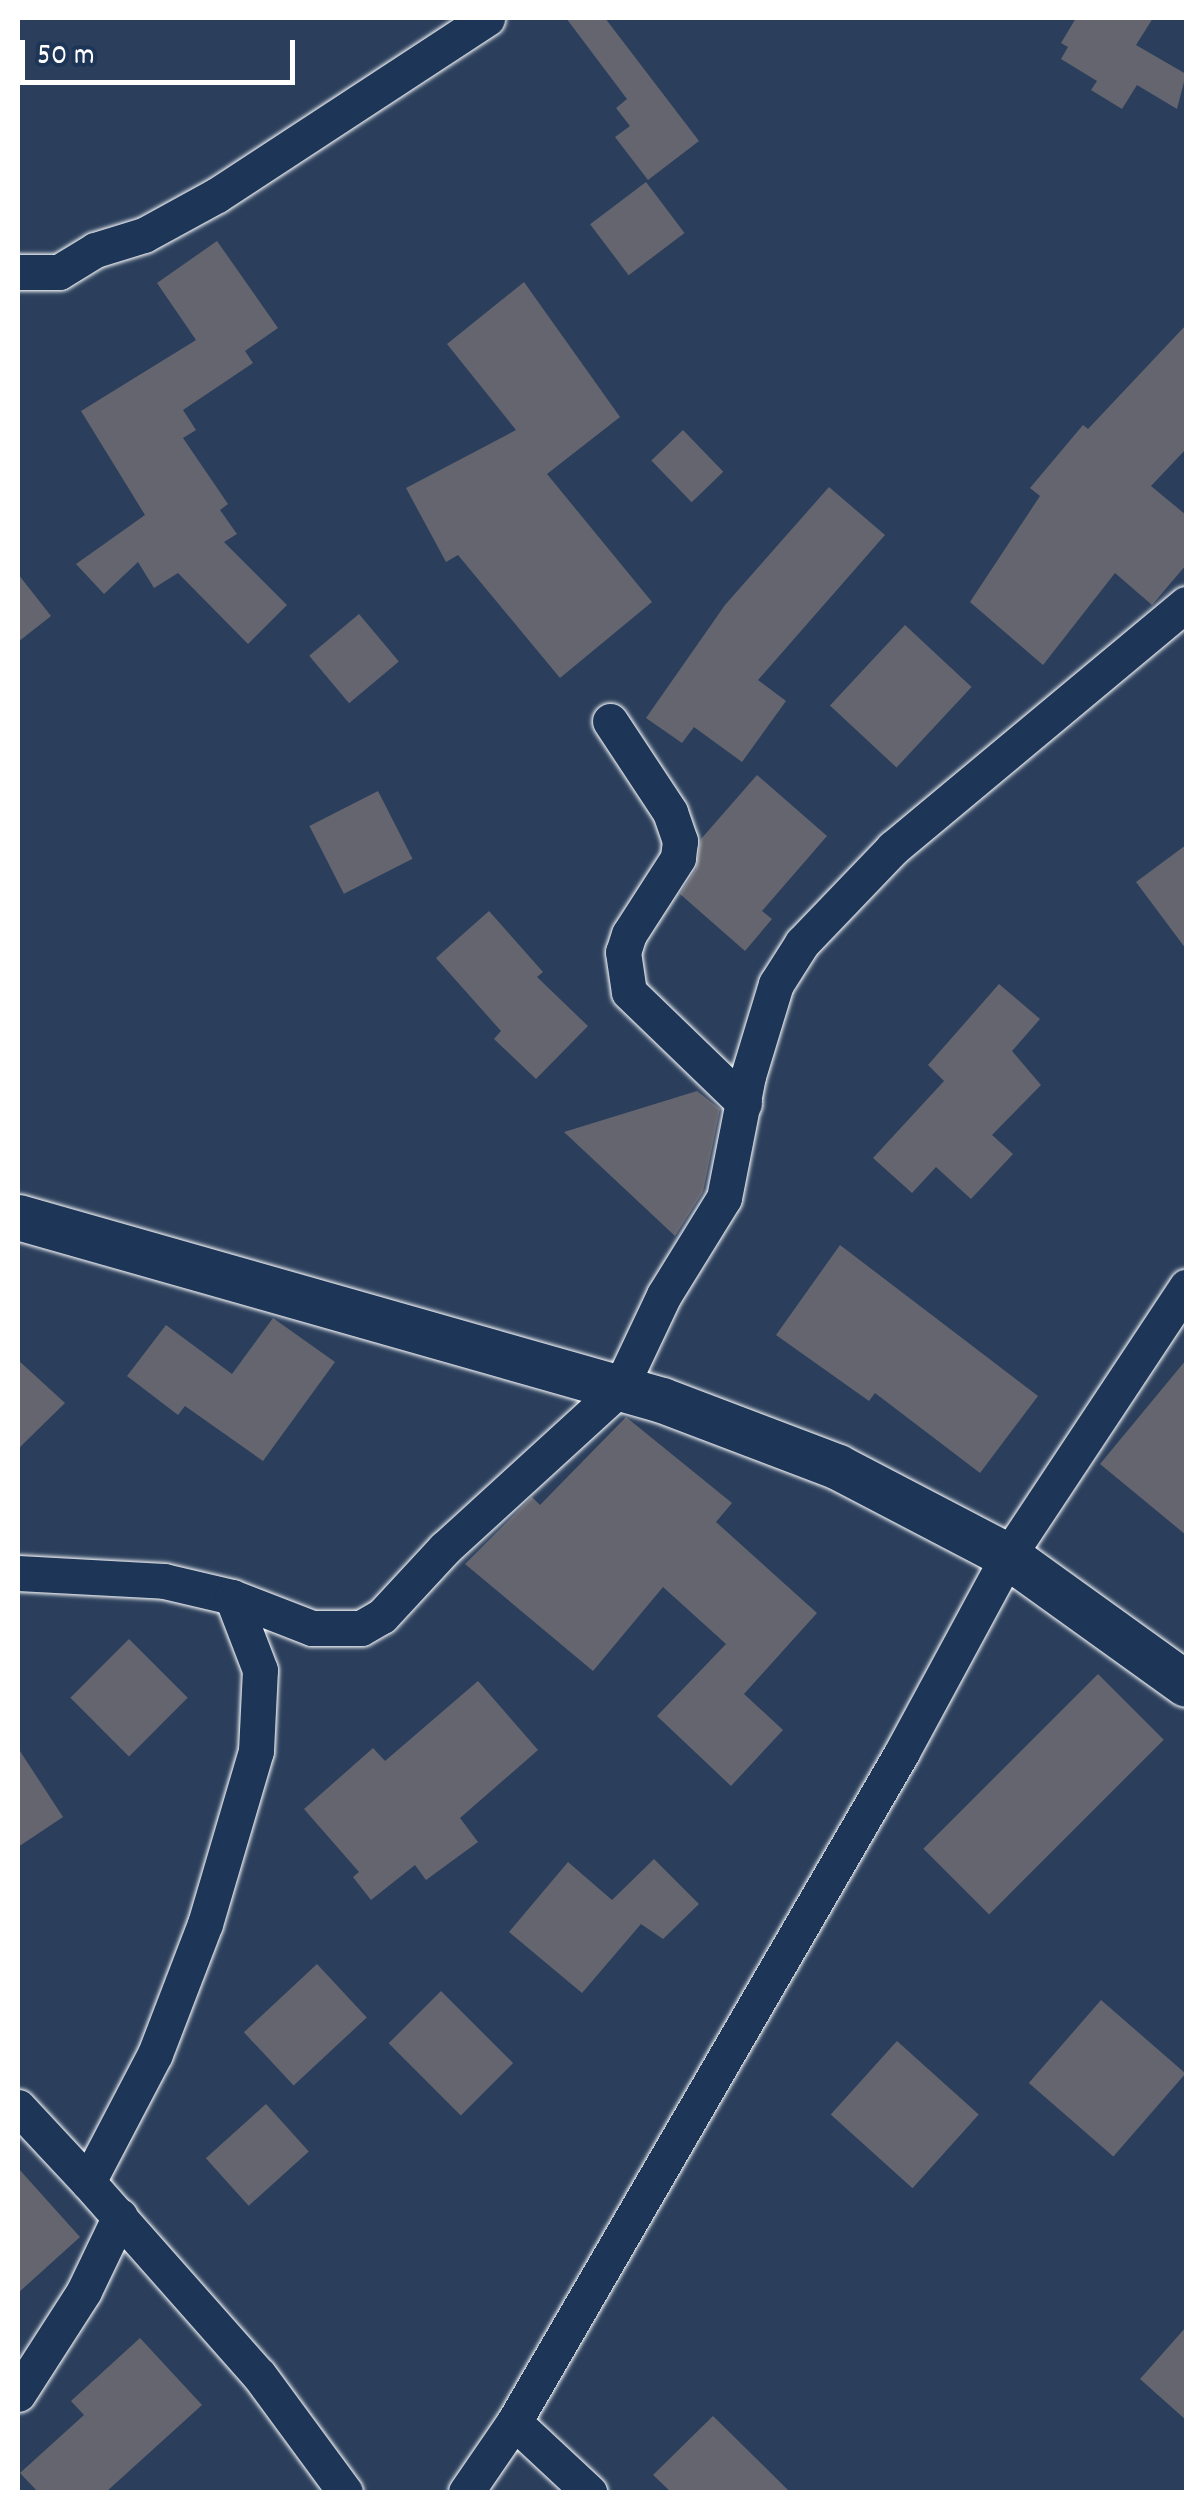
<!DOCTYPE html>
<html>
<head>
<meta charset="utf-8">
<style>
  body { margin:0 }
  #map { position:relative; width:1204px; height:2510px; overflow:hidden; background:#2b3f5c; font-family:Dekko,sans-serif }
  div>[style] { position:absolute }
  .building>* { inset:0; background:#65656f; transform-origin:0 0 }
  .roads { filter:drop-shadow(0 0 2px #fff) drop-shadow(0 0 2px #fff) }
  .minor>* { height:35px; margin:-17.5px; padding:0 17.5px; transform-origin:17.5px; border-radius:17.5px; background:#1d3557 }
  .tertiary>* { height:45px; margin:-22.5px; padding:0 22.5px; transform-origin:22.5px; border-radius:22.5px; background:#1d3557 }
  span { translate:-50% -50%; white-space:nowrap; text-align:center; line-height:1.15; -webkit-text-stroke:8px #1d3557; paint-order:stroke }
  .frame { position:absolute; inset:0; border:20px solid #fff; pointer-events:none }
  .scale { position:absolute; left:20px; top:40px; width:275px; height:45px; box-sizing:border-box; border:5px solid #fff; border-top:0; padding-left:12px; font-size:30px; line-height:35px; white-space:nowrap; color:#fff; -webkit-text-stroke:8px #1d3557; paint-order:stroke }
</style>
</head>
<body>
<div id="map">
  <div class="building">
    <div style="clip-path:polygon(566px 18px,605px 18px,699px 141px,648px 180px,615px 137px,630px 126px,616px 108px,627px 99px)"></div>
    <div style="clip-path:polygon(1076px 18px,1153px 18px,1136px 45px,1186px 74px,1177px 109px,1137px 85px,1122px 109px,1091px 90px,1097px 81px,1061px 59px,1068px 47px,1061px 43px)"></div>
    <div style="left:646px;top:182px;width:64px;height:70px;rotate:53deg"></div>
    <div style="clip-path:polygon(217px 241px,278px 328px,245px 351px,253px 363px,183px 410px,196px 430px,183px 438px,228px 504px,220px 510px,237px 534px,224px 542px,287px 605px,248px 644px,178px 573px,154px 588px,138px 562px,104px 594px,76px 564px,145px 515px,81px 411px,196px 340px,157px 283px)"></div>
    <div style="clip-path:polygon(524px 282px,620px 417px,547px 474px,652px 602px,560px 678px,458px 555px,446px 562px,406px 488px,516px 430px,447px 344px)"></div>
    <div style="clip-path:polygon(1186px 325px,1186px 449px,1151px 486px,1186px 515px,1186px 565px,1152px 605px,1115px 573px,1043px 665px,970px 602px,1040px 496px,1030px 488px,1083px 425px,1088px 429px)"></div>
    <div style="left:683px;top:430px;width:58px;height:44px;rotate:46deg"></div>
    <div style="clip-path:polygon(829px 487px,885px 535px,758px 680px,786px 701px,742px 762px,694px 727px,682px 743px,646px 718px,725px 605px)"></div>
    <div style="clip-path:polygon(18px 574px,51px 616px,18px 642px)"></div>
    <div style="left:359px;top:614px;width:62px;height:65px;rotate:50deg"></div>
    <div style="left:905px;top:625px;width:91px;height:110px;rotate:43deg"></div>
    <div style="clip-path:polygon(757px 775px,827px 836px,762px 911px,772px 919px,745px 951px,680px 894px,696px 869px,701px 839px)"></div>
    <div style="left:378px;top:791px;width:76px;height:77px;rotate:63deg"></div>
    <div style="clip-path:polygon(1186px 845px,1186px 949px,1136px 882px)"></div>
    <div style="clip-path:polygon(489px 911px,543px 972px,537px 977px,588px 1026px,536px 1079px,494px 1039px,501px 1031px,436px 958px)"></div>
    <div style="clip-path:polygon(999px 984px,1040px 1019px,1012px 1051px,1041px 1085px,992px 1135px,1013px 1154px,971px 1199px,936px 1167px,912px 1193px,873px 1158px,944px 1081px,928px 1065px)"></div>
    <div style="clip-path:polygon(697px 1091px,720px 1109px,703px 1192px,675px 1236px,564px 1132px)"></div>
    <div style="clip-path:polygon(840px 1245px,1038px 1396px,980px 1473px,875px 1393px,869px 1401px,776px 1335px)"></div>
    <div style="clip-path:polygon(273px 1318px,335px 1362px,263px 1461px,185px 1406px,178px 1415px,127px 1376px,166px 1325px,232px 1374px)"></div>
    <div style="clip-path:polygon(18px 1360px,65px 1403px,18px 1449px)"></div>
    <div style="clip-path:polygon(1186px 1360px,1186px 1535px,1100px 1464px)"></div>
    <div style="clip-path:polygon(626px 1417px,732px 1503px,716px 1522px,817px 1613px,744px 1694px,783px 1730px,731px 1786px,657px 1716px,726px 1644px,663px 1587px,593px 1671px,465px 1564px,532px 1497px,540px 1505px)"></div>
    <div style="left:129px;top:1639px;width:83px;height:83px;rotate:45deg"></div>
    <div style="left:1098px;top:1674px;width:93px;height:247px;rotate:45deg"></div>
    <div style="clip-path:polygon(478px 1681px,538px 1750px,460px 1818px,478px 1842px,426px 1880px,415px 1865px,371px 1900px,353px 1877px,359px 1872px,304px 1809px,373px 1748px,385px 1761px)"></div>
    <div style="clip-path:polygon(18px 1748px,63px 1817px,18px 1847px)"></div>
    <div style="clip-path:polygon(654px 1859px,699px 1904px,663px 1939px,641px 1924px,582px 1993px,509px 1932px,568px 1862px,612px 1900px)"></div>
    <div style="left:317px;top:1964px;width:73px;height:100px;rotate:47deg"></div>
    <div style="left:441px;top:1991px;width:102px;height:74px;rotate:45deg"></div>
    <div style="left:1101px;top:2000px;width:112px;height:110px;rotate:41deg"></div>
    <div style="left:897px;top:2041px;width:110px;height:99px;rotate:42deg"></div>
    <div style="left:266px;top:2104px;width:64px;height:81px;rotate:48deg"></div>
    <div style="clip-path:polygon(18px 2168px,80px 2237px,18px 2293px)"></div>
    <div style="clip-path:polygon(1186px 2327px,1186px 2420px,1140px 2379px)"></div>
    <div style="clip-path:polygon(140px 2338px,202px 2405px,106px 2492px,38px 2492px,20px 2473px,84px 2415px,71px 2401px)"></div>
    <div style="clip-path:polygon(713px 2416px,790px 2492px,671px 2492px,653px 2475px)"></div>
  </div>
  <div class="roads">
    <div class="minor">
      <div style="left:18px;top:272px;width:41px"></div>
      <div style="left:59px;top:272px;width:42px;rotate:-31.4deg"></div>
      <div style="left:95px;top:250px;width:51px;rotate:-17deg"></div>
      <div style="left:144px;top:235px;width:83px;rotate:-28.7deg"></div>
      <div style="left:217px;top:195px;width:323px;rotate:-33.2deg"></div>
      <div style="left:610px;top:721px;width:109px;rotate:56.6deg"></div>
      <div style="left:670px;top:812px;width:31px;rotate:71deg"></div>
      <div style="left:680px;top:841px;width:17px;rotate:97deg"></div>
      <div style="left:678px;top:858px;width:90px;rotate:122.8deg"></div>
      <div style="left:629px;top:934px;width:19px;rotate:108deg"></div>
      <div style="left:623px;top:952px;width:40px;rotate:81.5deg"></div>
      <div style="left:629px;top:992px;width:160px;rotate:44deg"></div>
      <div style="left:18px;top:1573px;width:146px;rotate:3.1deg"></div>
      <div style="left:164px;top:1581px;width:70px;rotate:13.2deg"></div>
      <div style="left:18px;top:2107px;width:103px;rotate:47deg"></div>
      <div style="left:88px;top:2182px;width:144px;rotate:-62.4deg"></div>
      <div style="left:155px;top:2054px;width:139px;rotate:-69deg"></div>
      <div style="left:205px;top:1924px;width:180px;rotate:-73.6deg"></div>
      <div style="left:256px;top:1751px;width:81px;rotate:-87.2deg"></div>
      <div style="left:260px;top:1670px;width:78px;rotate:-111deg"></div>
      <div style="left:232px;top:1597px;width:86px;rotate:21.2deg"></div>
      <div style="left:312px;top:1628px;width:49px"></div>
      <div style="left:361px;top:1628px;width:24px;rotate:-30deg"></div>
      <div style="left:382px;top:1616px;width:93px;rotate:-47.2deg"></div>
      <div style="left:445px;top:1548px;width:237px;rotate:-42.4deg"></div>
      <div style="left:620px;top:1388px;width:103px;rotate:-64.7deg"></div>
      <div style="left:664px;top:1295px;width:114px;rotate:-58.3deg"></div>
      <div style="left:724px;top:1198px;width:124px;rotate:-78.9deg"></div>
      <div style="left:748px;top:1076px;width:96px;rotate:-73.1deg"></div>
      <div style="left:776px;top:984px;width:49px;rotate:-57.6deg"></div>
      <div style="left:802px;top:943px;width:132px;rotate:-46.2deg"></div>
      <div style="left:893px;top:848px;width:381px;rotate:-39.8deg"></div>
      <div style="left:88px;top:2182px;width:258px;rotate:48.5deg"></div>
      <div style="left:259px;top:2375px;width:145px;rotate:53.7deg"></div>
      <div style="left:18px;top:2394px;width:122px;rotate:-57.3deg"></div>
      <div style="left:84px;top:2291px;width:83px;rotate:-64.4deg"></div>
      <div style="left:514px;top:2422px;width:103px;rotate:43deg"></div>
      <div style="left:466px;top:2492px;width:85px;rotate:-55.6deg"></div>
      <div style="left:514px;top:2422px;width:774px;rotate:-59.92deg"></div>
      <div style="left:902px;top:1752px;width:223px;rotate:-61.6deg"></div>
      <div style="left:1008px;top:1556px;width:323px;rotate:-56.5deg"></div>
    </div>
    <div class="tertiary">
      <div style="left:18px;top:1217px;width:669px;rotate:15.86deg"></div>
      <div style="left:662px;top:1400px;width:188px;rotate:20.8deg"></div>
      <div style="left:838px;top:1467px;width:192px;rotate:27.6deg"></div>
      <div style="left:1008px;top:1556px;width:219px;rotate:35.7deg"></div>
    </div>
  </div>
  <div class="frame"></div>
  <div class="scale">50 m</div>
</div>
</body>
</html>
